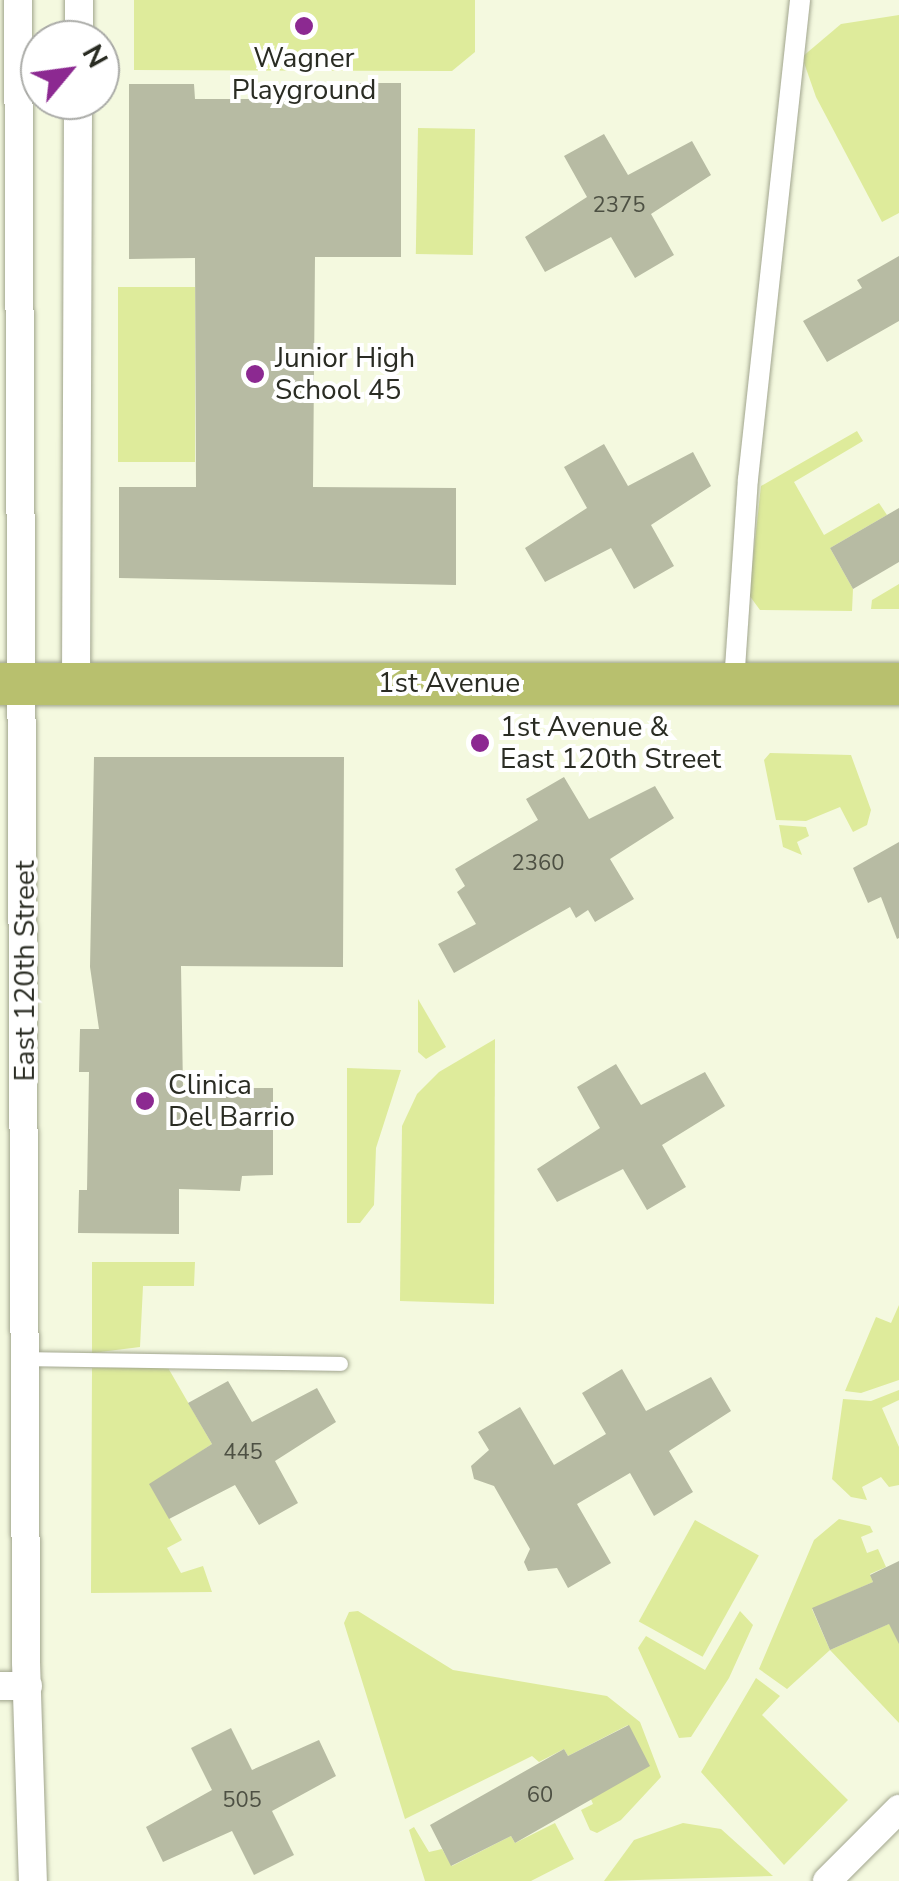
<!DOCTYPE html>
<html>
<head>
<meta charset="utf-8">
<style>
  body { margin:0 }
  #map { position:relative; width:899px; height:1881px; overflow:hidden; background:#f4f9df; font-family:"Nunito Sans",sans-serif }
  div>[style] { position:absolute }
  .green>* { inset:0; background:#deeb9b; transform-origin:0 0 }
  .building>* { inset:0; background:#b7bba3 }
  .roads { filter:drop-shadow(0 0 2px #a1a58e) drop-shadow(0 0 2px #a1a58e) }
  .service>* { height:14px; margin:-7px; padding:0 7px; transform-origin:7px; border-radius:7px; background:#fff }
  .pedestrian>* { height:20px; margin:-10px; padding:0 10px; transform-origin:10px; border-radius:10px; background:#fff }
  .minor>* { height:28px; margin:-14px; padding:0 14px; transform-origin:14px; border-radius:14px; background:#fff }
  .primary>* { height:42px; margin:-21px; padding:0 21px; transform-origin:21px; border-radius:21px; background:#b8c06e }
  .dots>* { width:28px; height:28px; translate:-50% -50%; box-sizing:border-box; border:5px solid #fff; border-radius:50% }
  span { translate:-50% -50%; white-space:nowrap; text-align:center; line-height:1.15; -webkit-text-stroke:8px #fff; paint-order:stroke }
  .number-label { font-size:22px; color:#4d5043 }
  .number-label span { -webkit-text-stroke-width:0 }
  .poi-label { font-size:28px; color:#2a2c23 }
  .left { translate:0 -50%; text-align:left }
  .street-label { font-size:28px; color:#2a2c23 }
  .north { position:absolute; left:20px; top:20px; width:100px; height:100px; box-sizing:border-box; background:#fff; border:2px solid #aaaba7; border-radius:50%; rotate:61deg; font-size:28px; font-weight:700; line-height:40px; text-align:center; color:#2a2c23 }
  .north::after { content:''; display:block; margin:auto; width:35px; height:45px; background:#8c2991; clip-path:polygon(50% 0,100% 100%,50% 72%,0 100%) }
</style>
</head>
<body>
<div id="map">
  <div class="green">
    <div style="clip-path:polygon(134px 0,475px 0,475px 52px,452px 71px,134px 70px)"></div>
    <div style="clip-path:polygon(899px 15px,899px 213px,882px 222px,816px 97px,802px 57px,841px 24px)"></div>
    <div style="left:418px;top:128px;width:57px;height:126px;rotate:1deg"></div>
    <div style="left:118px;top:287px;width:77px;height:175px"></div>
    <div style="clip-path:polygon(857px 431px,863px 441px,794px 482px,824px 535px,879px 503px,887px 515px,830px 548px,853px 589px,852px 611px,760px 610px,749px 595px,761px 486px)"></div>
    <div style="clip-path:polygon(899px 584px,899px 609px,871px 609px,872px 600px)"></div>
    <div style="clip-path:polygon(770px 753px,851px 755px,871px 810px,867px 825px,853px 832px,840px 807px,806px 821px,776px 820px,764px 760px)"></div>
    <div style="clip-path:polygon(779px 825px,806px 827px,809px 836px,797px 842px,802px 855px,783px 847px)"></div>
    <div style="clip-path:polygon(418px 999px,446px 1047px,426px 1059px,418px 1052px)"></div>
    <div style="clip-path:polygon(495px 1039px,494px 1304px,400px 1301px,402px 1126px,417px 1094px,439px 1072px)"></div>
    <div style="clip-path:polygon(347px 1068px,401px 1070px,376px 1148px,374px 1205px,360px 1223px,347px 1223px)"></div>
    <div style="clip-path:polygon(92px 1262px,195px 1262px,194px 1286px,143px 1286px,140px 1347px,92px 1353px)"></div>
    <div style="clip-path:polygon(899px 1305px,899px 1380px,861px 1393px,845px 1391px,876px 1317px,891px 1323px)"></div>
    <div style="clip-path:polygon(167px 1366px,212px 1444px,150px 1485px,182px 1540px,167px 1548px,181px 1573px,203px 1566px,212px 1592px,91px 1593px,92px 1368px)"></div>
    <div style="clip-path:polygon(899px 1390px,899px 1400px,882px 1408px,899px 1447px,899px 1485px,889px 1487px,881px 1477px,862px 1487px,867px 1500px,851px 1497px,832px 1479px,843px 1399px,871px 1401px)"></div>
    <div style="clip-path:polygon(839px 1519px,870px 1526px,873px 1532px,861px 1537px,867px 1553px,878px 1549px,886px 1567px,870px 1574px,873px 1582px,812px 1609px,830px 1650px,893px 1622px,899px 1629px,899px 1723px,830px 1650px,787px 1689px,759px 1669px,814px 1540px)"></div>
    <div style="left:695px;top:1520px;width:73px;height:116px;rotate:29deg"></div>
    <div style="clip-path:polygon(358px 1611px,453px 1670px,607px 1696px,640px 1722px,661px 1777px,621px 1820px,597px 1833px,590px 1830px,581px 1810px,593px 1804px,590px 1797px,628px 1725px,568px 1756px,564px 1749px,539px 1762px,532px 1756px,405px 1819px,344px 1623px,349px 1612px)"></div>
    <div style="clip-path:polygon(740px 1611px,753px 1625px,729px 1678px,691px 1737px,679px 1738px,638px 1648px,646px 1636px,705px 1670px)"></div>
    <div style="clip-path:polygon(756px 1678px,780px 1696px,762px 1715px,848px 1800px,784px 1865px,701px 1772px)"></div>
    <div style="clip-path:polygon(555px 1823px,574px 1859px,531px 1881px,425px 1881px,409px 1830px,414px 1827px,429px 1852px,442px 1849px,452px 1866px,511px 1836px,515px 1843px)"></div>
    <div style="clip-path:polygon(683px 1823px,721px 1829px,773px 1876px,604px 1881px,634px 1840px)"></div>
  </div>
  <div class="building">
    <div style="clip-path:polygon(336px 83px,401px 83px,401px 257px,315px 257px,313px 487px,456px 488px,456px 585px,119px 578px,119px 487px,196px 487px,195px 258px,129px 259px,129px 84px,194px 84px,195px 99px,336px 99px)"></div>
    <div style="clip-path:polygon(604px 134px,628px 175px,692px 141px,711px 175px,651px 214px,674px 255px,635px 278px,611px 237px,545px 272px,525px 237px,587px 197px,564px 156px)"></div>
    <div style="clip-path:polygon(899px 256px,899px 321px,827px 362px,803px 321px,862px 288px,857px 280px)"></div>
    <div style="clip-path:polygon(604px 444px,628px 486px,693px 452px,711px 486px,651px 525px,674px 566px,634px 589px,611px 548px,545px 582px,525px 548px,587px 508px,564px 467px)"></div>
    <div style="clip-path:polygon(899px 508px,899px 562px,853px 589px,830px 548px)"></div>
    <div style="clip-path:polygon(94px 757px,344px 757px,343px 967px,181px 966px,183px 1088px,273px 1088px,273px 1175px,242px 1176px,240px 1191px,179px 1189px,179px 1234px,78px 1233px,79px 1190px,87px 1190px,89px 1072px,79px 1072px,80px 1029px,99px 1029px,90px 967px)"></div>
    <div style="clip-path:polygon(564px 777px,589px 819px,655px 786px,674px 818px,610px 859px,634px 899px,595px 922px,588px 910px,576px 918px,570px 907px,454px 973px,438px 944px,476px 924px,457px 892px,465px 886px,455px 869px,538px 820px,526px 799px)"></div>
    <div style="clip-path:polygon(899px 842px,899px 938px,897px 939px,881px 897px,868px 903px,853px 868px)"></div>
    <div style="clip-path:polygon(616px 1064px,641px 1105px,705px 1072px,725px 1106px,662px 1145px,686px 1187px,647px 1210px,623px 1169px,557px 1202px,537px 1169px,600px 1128px,577px 1087px)"></div>
    <div style="clip-path:polygon(622px 1369px,646px 1411px,711px 1377px,731px 1411px,669px 1451px,693px 1492px,654px 1516px,630px 1473px,577px 1504px,611px 1563px,568px 1588px,557px 1568px,528px 1571px,524px 1562px,530px 1549px,494px 1486px,474px 1479px,471px 1466px,489px 1450px,478px 1432px,520px 1407px,554px 1465px,606px 1434px,582px 1393px)"></div>
    <div style="clip-path:polygon(228px 1381px,252px 1422px,317px 1388px,336px 1422px,275px 1461px,298px 1503px,259px 1525px,235px 1485px,169px 1519px,149px 1484px,212px 1444px,188px 1403px)"></div>
    <div style="clip-path:polygon(899px 1561px,899px 1644px,889px 1624px,830px 1650px,812px 1608px,873px 1582px,870px 1575px)"></div>
    <div style="clip-path:polygon(629px 1725px,650px 1766px,515px 1843px,511px 1836px,451px 1866px,430px 1825px,564px 1749px,568px 1756px)"></div>
    <div style="clip-path:polygon(231px 1728px,252px 1770px,319px 1740px,336px 1776px,272px 1811px,294px 1855px,254px 1875px,232px 1831px,163px 1862px,146px 1827px,212px 1790px,191px 1748px)"></div>
  </div>
  <div class="roads">
    <div class="service">
      <div style="left:26px;top:1359px;width:315px;rotate:0.9deg"></div>
    </div>
    <div class="pedestrian">
      <div style="left:734px;top:683px;width:204px;rotate:-86.1deg"></div>
      <div style="left:748px;top:479px;width:482px;rotate:-83.8deg"></div>
    </div>
    <div class="minor">
      <div style="left:18px;top:0;width:1662px;rotate:89.72deg"></div>
      <div style="left:26px;top:1662px;width:219px;rotate:88.2deg"></div>
      <div style="left:79px;top:40px;width:40px;rotate:-90deg"></div>
      <div style="left:76px;top:683px;width:583px;rotate:-89.8deg"></div>
      <div style="left:0;top:1686px;width:28px"></div>
      <div style="left:827px;top:1881px;width:102px;rotate:-45deg"></div>
    </div>
    <div class="primary">
      <div style="left:0;top:684px;width:899px"></div>
    </div>
  </div>
  <div class="dots">
    <div style="left:304px;top:26px;background:#8c2991"></div>
    <div style="left:255px;top:374px;background:#8c2991"></div>
    <div style="left:480px;top:743px;background:#8c2991"></div>
    <div style="left:145px;top:1101px;background:#8c2991"></div>
  </div>
  <div class="number-label">
    <span style="left:619px;top:206px">2375</span>
    <span style="left:538px;top:864px">2360</span>
    <span style="left:243px;top:1453px">445</span>
    <span style="left:540px;top:1796px">60</span>
    <span style="left:242px;top:1801px">505</span>
  </div>
  <div class="poi-label">
    <span style="left:304px;top:74px">Wagner<br>Playground</span>
    <span class="left" style="left:275px;top:374px">Junior High<br>School 45</span>
    <span class="left" style="left:500px;top:743px">1st Avenue &amp;<br>East 120th Street</span>
    <span class="left" style="left:168px;top:1101px">Clinica<br>Del Barrio</span>
  </div>
  <div class="street-label">
    <span style="left:449px;top:683px">1st Avenue</span>
    <span style="left:25px;top:971px;rotate:-90deg">East 120th Street</span>
  </div>
  <div class="north">N</div>
</div>
</body>
</html>
